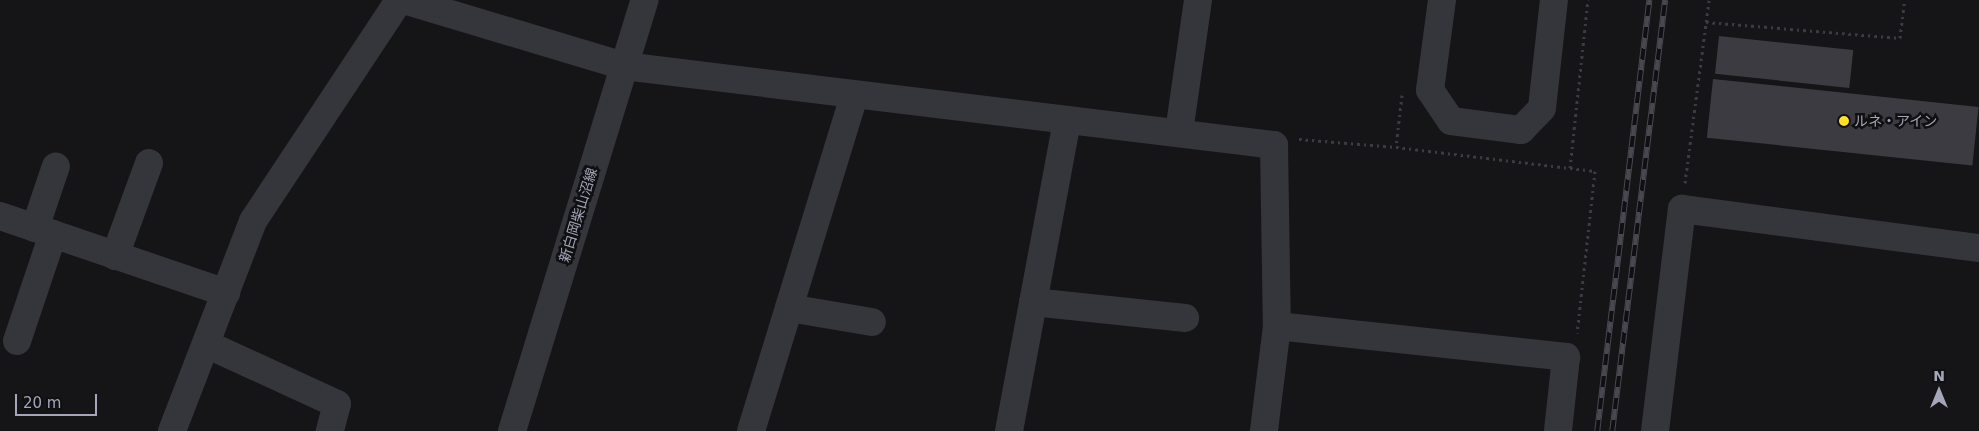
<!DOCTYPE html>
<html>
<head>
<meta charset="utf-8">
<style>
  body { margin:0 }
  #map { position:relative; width:1979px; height:431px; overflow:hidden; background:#151417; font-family:"DejaVu Sans","Noto Sans JP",sans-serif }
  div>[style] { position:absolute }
  .building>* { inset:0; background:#3c3b42; transform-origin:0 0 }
  .path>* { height:3px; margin-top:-1.5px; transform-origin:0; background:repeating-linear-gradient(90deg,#3b3c43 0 2.5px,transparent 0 6.5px) }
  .minor>* { height:28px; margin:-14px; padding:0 14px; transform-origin:14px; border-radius:14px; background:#35353c }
  .rail>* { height:5.5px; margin-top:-2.75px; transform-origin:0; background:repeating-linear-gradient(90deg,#100f12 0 11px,#484851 0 22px); box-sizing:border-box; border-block:1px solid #484851 }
  .dots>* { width:14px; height:14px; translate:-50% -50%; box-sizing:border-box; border:2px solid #100f12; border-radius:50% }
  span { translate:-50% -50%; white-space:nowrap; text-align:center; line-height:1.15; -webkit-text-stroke:5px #100f12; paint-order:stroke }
  .poi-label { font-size:14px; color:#a5a7b8 }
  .left { translate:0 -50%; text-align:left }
  .street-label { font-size:14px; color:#a5a7b8 }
  .north { position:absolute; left:1914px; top:366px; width:50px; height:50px; -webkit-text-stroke:4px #100f12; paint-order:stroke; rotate:0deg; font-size:14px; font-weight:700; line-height:20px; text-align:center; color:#a5a7b8 }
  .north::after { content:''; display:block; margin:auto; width:18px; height:22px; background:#a5a7b8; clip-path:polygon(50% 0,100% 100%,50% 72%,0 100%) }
  .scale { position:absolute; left:15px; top:394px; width:82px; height:22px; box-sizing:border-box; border:2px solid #a5a7b8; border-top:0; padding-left:6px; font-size:15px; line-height:18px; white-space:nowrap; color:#a5a7b8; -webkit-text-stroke:4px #100f12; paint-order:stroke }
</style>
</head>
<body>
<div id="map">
  <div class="building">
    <div style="left:1719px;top:36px;width:135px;height:38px;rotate:6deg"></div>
    <div style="left:1713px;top:79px;width:267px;height:59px;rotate:6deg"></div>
  </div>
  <div class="path">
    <div style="left:1706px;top:22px;width:195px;rotate:4.7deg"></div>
    <div style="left:1900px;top:38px;width:38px;rotate:-83deg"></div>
    <div style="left:1402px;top:95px;width:52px;rotate:96.6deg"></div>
    <div style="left:1396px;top:147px;width:175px;rotate:6.9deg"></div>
    <div style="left:1570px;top:168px;width:169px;rotate:-83.9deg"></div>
    <div style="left:1299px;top:139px;width:97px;rotate:4.7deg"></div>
    <div style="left:1570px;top:168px;width:25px;rotate:7deg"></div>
    <div style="left:1595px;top:171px;width:163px;rotate:96.3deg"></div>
    <div style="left:1685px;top:183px;width:185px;rotate:-82.5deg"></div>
  </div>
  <div class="minor">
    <div style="left:404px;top:0;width:230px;rotate:16.7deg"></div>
    <div style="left:624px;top:66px;width:655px;rotate:6.93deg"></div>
    <div style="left:1274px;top:145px;width:181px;rotate:89.1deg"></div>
    <div style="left:1277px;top:326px;width:106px;rotate:97.1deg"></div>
    <div style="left:1442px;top:0;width:91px;rotate:97.6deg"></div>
    <div style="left:1430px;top:90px;width:37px;rotate:56deg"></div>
    <div style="left:1451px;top:121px;width:71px;rotate:7.3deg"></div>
    <div style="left:1521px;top:130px;width:30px;rotate:-46deg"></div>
    <div style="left:1542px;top:108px;width:109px;rotate:-83.7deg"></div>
    <div style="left:1179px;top:132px;width:133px;rotate:-81.8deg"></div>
    <div style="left:0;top:216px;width:239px;rotate:18.8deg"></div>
    <div style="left:35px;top:228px;width:65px;rotate:-71.3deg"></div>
    <div style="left:115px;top:256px;width:99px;rotate:-69.9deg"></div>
    <div style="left:1033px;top:302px;width:153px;rotate:6deg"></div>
    <div style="left:789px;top:308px;width:84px;rotate:9.6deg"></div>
    <div style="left:1277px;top:326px;width:291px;rotate:6.1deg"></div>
    <div style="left:1566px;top:357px;width:74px;rotate:96.2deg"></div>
    <div style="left:17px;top:341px;width:113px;rotate:-71.4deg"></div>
    <div style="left:206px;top:344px;width:144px;rotate:24.6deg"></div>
    <div style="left:337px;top:404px;width:28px;rotate:105deg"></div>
    <div style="left:172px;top:431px;width:225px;rotate:-68.9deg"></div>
    <div style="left:253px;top:221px;width:265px;rotate:-56.5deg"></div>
    <div style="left:512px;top:431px;width:451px;rotate:-72.9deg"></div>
    <div style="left:751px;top:431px;width:350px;rotate:-72.9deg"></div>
    <div style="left:1009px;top:431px;width:314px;rotate:-79.4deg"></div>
    <div style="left:1655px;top:431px;width:224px;rotate:-83.1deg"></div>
    <div style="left:1682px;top:209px;width:300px;rotate:7.5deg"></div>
  </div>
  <div class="rail">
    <div style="left:1597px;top:431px;width:434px;rotate:-83.1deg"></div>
    <div style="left:1612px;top:431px;width:434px;rotate:-83deg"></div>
  </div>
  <div class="dots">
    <div style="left:1844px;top:121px;background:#ffe024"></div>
  </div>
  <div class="poi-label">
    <span class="left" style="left:1854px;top:121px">ルネ・アイン</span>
  </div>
  <div class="street-label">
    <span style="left:578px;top:215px;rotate:-73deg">新白岡柴山沼線</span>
  </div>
  <div class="north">N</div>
  <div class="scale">20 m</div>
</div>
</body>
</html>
